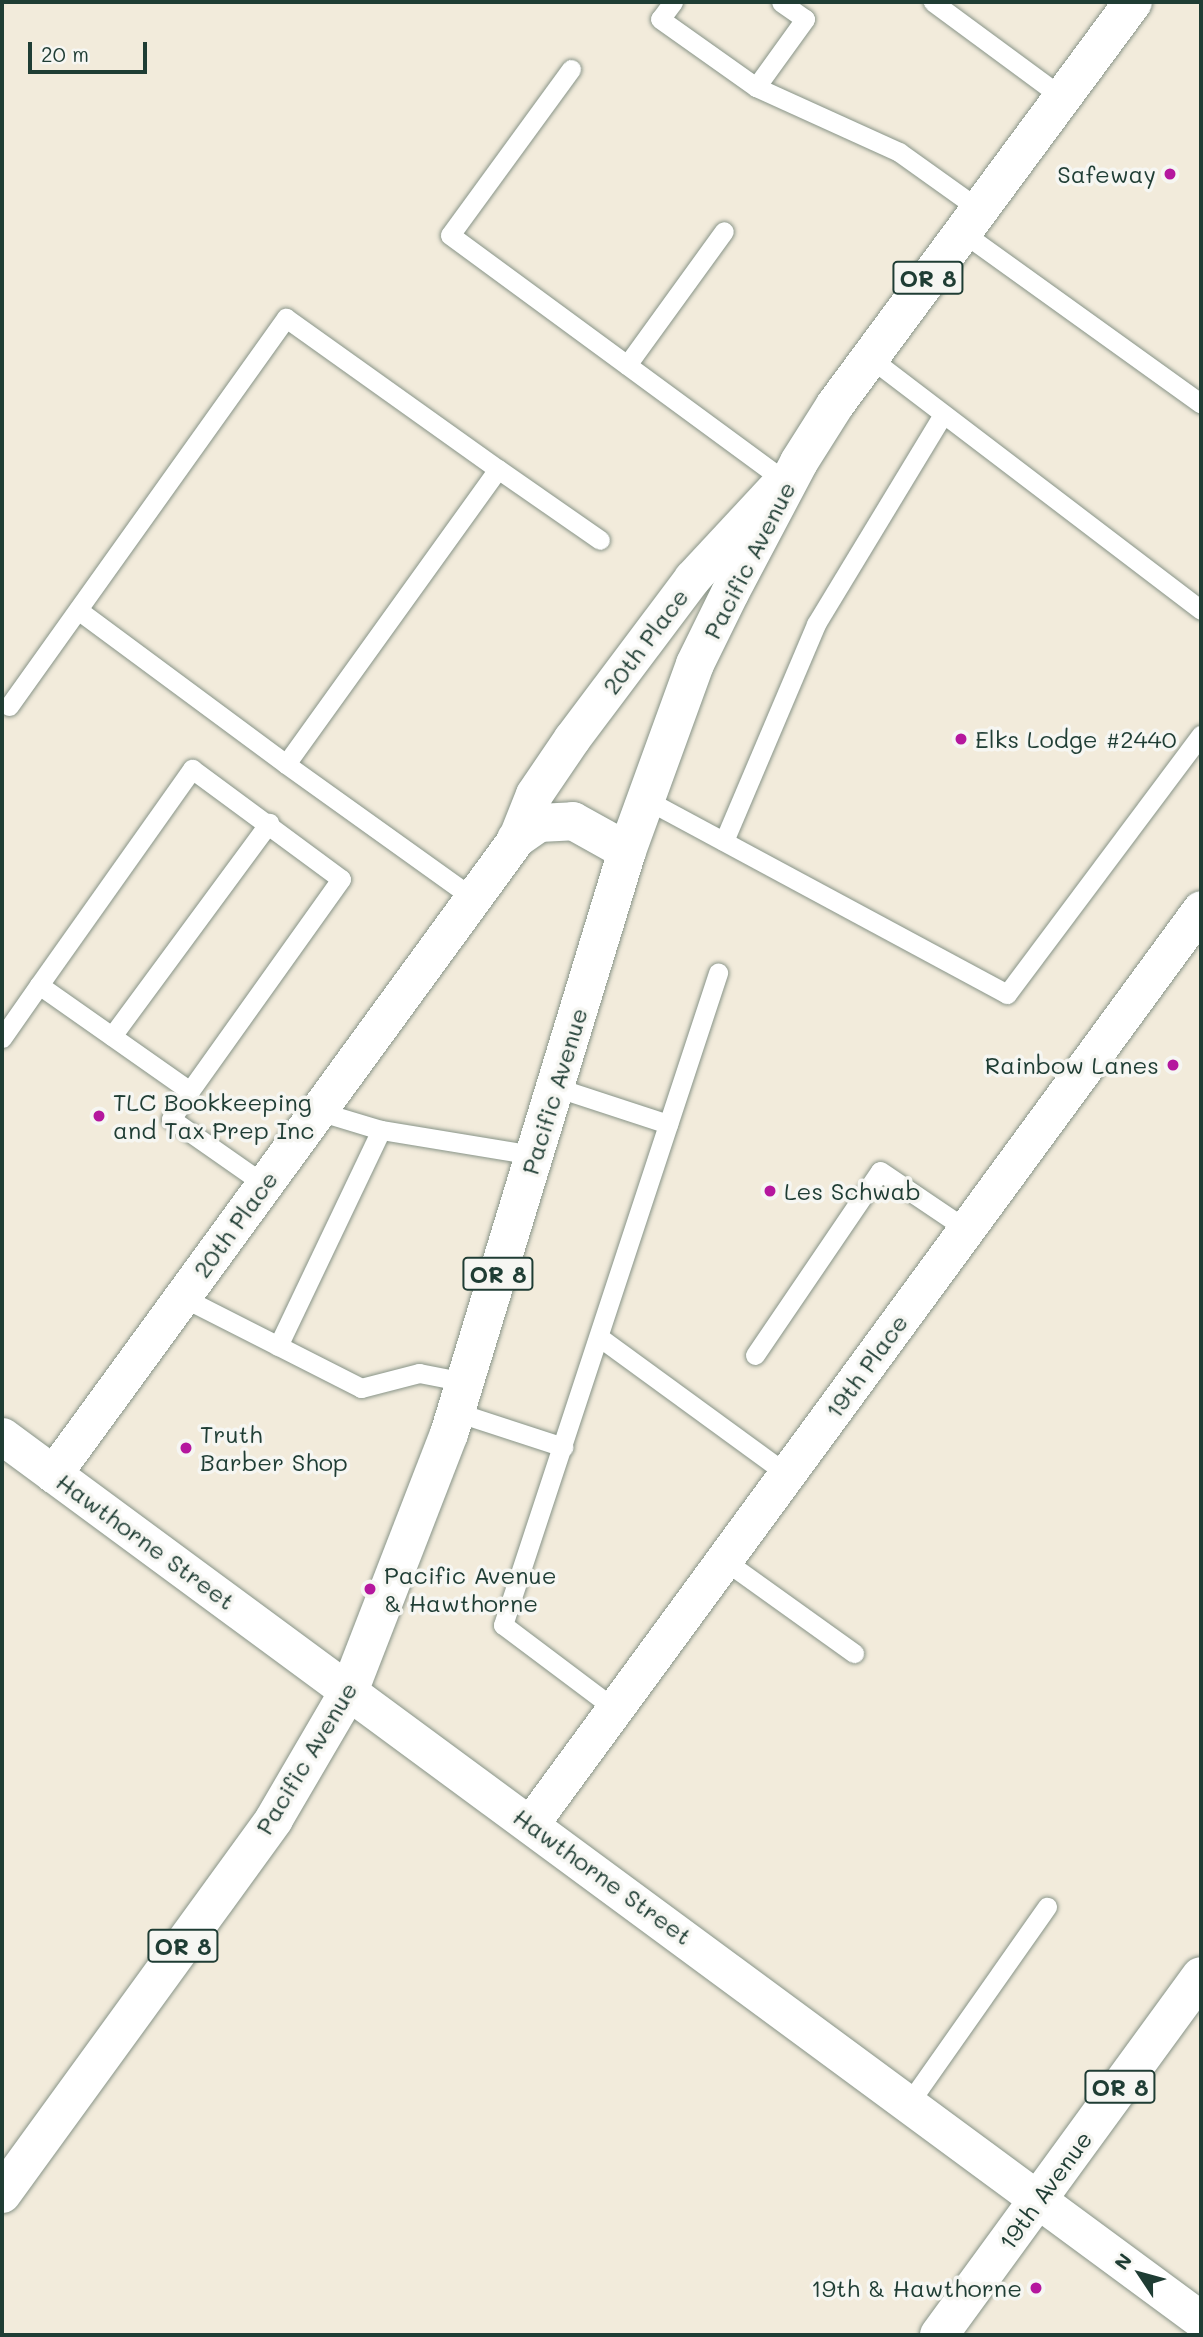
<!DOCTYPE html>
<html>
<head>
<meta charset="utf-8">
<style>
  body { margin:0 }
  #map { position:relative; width:1203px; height:2337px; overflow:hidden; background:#f2ebdb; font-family:Mali,sans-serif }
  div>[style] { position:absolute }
  .roads { filter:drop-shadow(0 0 2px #889488) drop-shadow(0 0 2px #889488) }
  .lane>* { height:19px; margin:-9.5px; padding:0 9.5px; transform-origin:9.5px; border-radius:9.5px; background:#fff }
  .street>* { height:37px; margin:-18.5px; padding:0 18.5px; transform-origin:18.5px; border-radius:18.5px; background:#fff }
  .secondary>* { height:38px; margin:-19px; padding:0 19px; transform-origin:19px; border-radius:19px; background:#fff }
  .primary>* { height:38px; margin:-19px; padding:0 19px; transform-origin:19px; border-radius:19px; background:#fff }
  .dots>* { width:19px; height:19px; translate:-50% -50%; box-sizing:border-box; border:4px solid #f6f6f2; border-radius:50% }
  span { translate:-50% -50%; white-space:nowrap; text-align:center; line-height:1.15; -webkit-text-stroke:7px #f6f6f2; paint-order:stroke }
  .shield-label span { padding:2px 5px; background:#f6f6f2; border:2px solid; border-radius:5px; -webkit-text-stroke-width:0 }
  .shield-label { font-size:23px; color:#1f3d34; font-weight:700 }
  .poi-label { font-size:24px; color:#1f3d34 }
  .right { translate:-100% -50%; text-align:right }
  .left { translate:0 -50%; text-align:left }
  .street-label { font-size:24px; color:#1f3d34 }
  .frame { position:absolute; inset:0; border:4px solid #1f3d34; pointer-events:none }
  .north { position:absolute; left:1105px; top:2239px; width:70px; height:70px; -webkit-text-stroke:5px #f6f6f2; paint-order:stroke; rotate:306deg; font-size:19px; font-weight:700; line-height:28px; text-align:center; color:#1f3d34 }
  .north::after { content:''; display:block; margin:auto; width:24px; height:32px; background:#1f3d34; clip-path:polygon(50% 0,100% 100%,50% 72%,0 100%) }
  .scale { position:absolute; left:28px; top:42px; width:119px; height:32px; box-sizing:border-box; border:4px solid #1f3d34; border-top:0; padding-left:9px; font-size:21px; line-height:24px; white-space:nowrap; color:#1f3d34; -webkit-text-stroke:5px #f6f6f2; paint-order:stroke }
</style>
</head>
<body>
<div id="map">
  <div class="roads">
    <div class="lane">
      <div style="left:673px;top:2px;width:21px;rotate:127deg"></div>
      <div style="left:660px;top:19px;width:118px;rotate:35.3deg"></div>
      <div style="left:756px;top:87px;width:84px;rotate:-54.2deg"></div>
      <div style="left:805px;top:19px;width:29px;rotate:-145deg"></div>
      <div style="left:933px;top:2px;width:162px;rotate:36.4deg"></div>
      <div style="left:571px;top:69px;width:205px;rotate:126.1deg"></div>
      <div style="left:450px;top:235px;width:413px;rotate:36.3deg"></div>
      <div style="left:756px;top:87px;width:157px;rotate:24.4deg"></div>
      <div style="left:899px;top:152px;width:98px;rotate:35.5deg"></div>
      <div style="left:962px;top:232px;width:294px;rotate:35.7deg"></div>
      <div style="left:869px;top:357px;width:417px;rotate:37.3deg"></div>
      <div style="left:627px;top:365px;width:165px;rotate:-54.1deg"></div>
      <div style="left:78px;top:610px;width:259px;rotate:36.5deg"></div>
      <div style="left:9px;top:706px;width:477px;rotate:-54.5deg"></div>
      <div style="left:286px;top:318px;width:260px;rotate:35.5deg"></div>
      <div style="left:645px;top:799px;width:411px;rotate:28.3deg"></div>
      <div style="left:1007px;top:994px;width:324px;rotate:-53.2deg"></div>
      <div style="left:724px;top:841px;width:236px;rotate:-67deg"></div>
      <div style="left:816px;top:624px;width:245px;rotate:-58.8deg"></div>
      <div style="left:473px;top:898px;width:230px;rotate:-144.4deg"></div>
      <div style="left:286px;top:764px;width:363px;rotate:-54.3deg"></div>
      <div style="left:498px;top:469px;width:124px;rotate:34.8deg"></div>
      <div style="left:39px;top:985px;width:265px;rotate:-54.7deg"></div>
      <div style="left:192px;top:769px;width:185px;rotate:36.4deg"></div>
      <div style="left:341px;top:879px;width:260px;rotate:125.5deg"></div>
      <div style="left:112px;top:1036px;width:265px;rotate:-53.6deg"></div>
      <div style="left:2px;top:1038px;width:65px;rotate:-55.1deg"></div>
      <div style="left:39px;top:985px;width:184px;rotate:35.1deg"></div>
      <div style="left:190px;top:1091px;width:34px;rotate:124deg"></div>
      <div style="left:171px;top:1119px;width:113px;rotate:35deg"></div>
      <div style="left:555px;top:1087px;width:119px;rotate:18.1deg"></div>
      <div style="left:318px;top:1111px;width:66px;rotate:16.8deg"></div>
      <div style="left:182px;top:1297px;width:201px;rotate:26.9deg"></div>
      <div style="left:361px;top:1388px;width:60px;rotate:-14.5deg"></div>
      <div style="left:419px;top:1373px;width:47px;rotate:11.1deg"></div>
      <div style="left:599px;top:1337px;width:233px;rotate:36.1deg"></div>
      <div style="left:278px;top:1346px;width:239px;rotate:-64.5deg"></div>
      <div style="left:381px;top:1130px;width:155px;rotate:9.3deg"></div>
      <div style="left:755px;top:1355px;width:222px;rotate:-55.8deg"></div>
      <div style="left:880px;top:1171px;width:104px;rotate:34deg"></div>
      <div style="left:456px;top:1412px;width:113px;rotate:18.1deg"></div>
      <div style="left:724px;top:1560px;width:160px;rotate:35.6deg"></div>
      <div style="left:615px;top:1709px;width:140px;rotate:-143.1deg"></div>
      <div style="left:503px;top:1625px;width:687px;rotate:-71.75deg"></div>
      <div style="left:909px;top:2103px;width:240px;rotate:-54.9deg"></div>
    </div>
    <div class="street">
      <div style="left:2px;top:1436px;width:1490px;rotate:36.4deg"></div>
      <div style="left:53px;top:1474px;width:786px;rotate:-53.9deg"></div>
      <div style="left:516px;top:839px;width:48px;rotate:-68.2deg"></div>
      <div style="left:534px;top:794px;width:68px;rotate:-55.8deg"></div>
      <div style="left:572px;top:738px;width:200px;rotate:-53.1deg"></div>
      <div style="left:692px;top:578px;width:132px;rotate:-47.1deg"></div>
      <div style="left:531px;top:1823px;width:1133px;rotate:-53.76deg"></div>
    </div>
    <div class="secondary">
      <div style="left:516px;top:839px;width:28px;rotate:-35deg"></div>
      <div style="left:539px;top:823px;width:34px;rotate:-3deg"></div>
      <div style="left:573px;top:821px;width:62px;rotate:29.1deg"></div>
    </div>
    <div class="primary">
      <div style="left:2px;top:2194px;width:463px;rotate:-54deg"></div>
      <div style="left:274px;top:1819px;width:151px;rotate:-59.7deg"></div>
      <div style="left:350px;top:1689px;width:274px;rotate:-68.8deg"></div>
      <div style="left:449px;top:1434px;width:610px;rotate:-73.02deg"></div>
      <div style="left:627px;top:851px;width:199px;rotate:-70deg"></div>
      <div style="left:695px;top:664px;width:79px;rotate:-63.8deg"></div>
      <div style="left:730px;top:593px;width:148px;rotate:-62.2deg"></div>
      <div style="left:799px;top:462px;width:67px;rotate:-57.7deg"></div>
      <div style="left:835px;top:405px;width:501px;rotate:-53.52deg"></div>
      <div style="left:939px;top:2335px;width:444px;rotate:-53.9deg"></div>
    </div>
  </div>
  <div class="dots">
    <div style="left:1170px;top:174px;background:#b5179e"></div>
    <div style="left:961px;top:739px;background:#b5179e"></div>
    <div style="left:1173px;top:1065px;background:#b5179e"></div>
    <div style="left:99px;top:1116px;background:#b5179e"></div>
    <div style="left:770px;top:1191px;background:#b5179e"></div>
    <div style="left:186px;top:1448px;background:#b5179e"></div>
    <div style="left:370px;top:1589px;background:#b5179e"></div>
    <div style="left:1036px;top:2288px;background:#b5179e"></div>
  </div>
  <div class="shield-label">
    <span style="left:928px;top:278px">OR 8</span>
    <span style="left:498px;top:1274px">OR 8</span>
    <span style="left:183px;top:1946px">OR 8</span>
    <span style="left:1120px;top:2087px">OR 8</span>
  </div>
  <div class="poi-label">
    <span class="right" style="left:1156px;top:174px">Safeway</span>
    <span class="left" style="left:975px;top:739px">Elks Lodge #2440</span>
    <span class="right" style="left:1159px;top:1065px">Rainbow Lanes</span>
    <span class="left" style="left:113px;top:1116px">TLC Bookkeeping<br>and Tax Prep Inc</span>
    <span class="left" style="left:784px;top:1191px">Les Schwab</span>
    <span class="left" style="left:200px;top:1448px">Truth<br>Barber Shop</span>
    <span class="left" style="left:384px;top:1589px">Pacific Avenue<br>&amp; Hawthorne</span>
    <span class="right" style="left:1022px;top:2288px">19th &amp; Hawthorne</span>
  </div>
  <div class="street-label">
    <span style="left:749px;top:560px;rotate:-63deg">Pacific Avenue</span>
    <span style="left:645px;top:641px;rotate:-53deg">20th Place</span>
    <span style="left:554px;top:1091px;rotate:-73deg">Pacific Avenue</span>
    <span style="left:235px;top:1224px;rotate:-54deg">20th Place</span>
    <span style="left:866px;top:1366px;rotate:-54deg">19th Place</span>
    <span style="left:146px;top:1541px;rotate:36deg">Hawthorne Street</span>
    <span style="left:306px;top:1758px;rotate:-59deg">Pacific Avenue</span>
    <span style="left:603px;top:1876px;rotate:36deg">Hawthorne Street</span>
    <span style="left:1045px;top:2190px;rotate:-54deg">19th Avenue</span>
  </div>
  <div class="frame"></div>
  <div class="north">N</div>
  <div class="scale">20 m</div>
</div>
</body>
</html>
